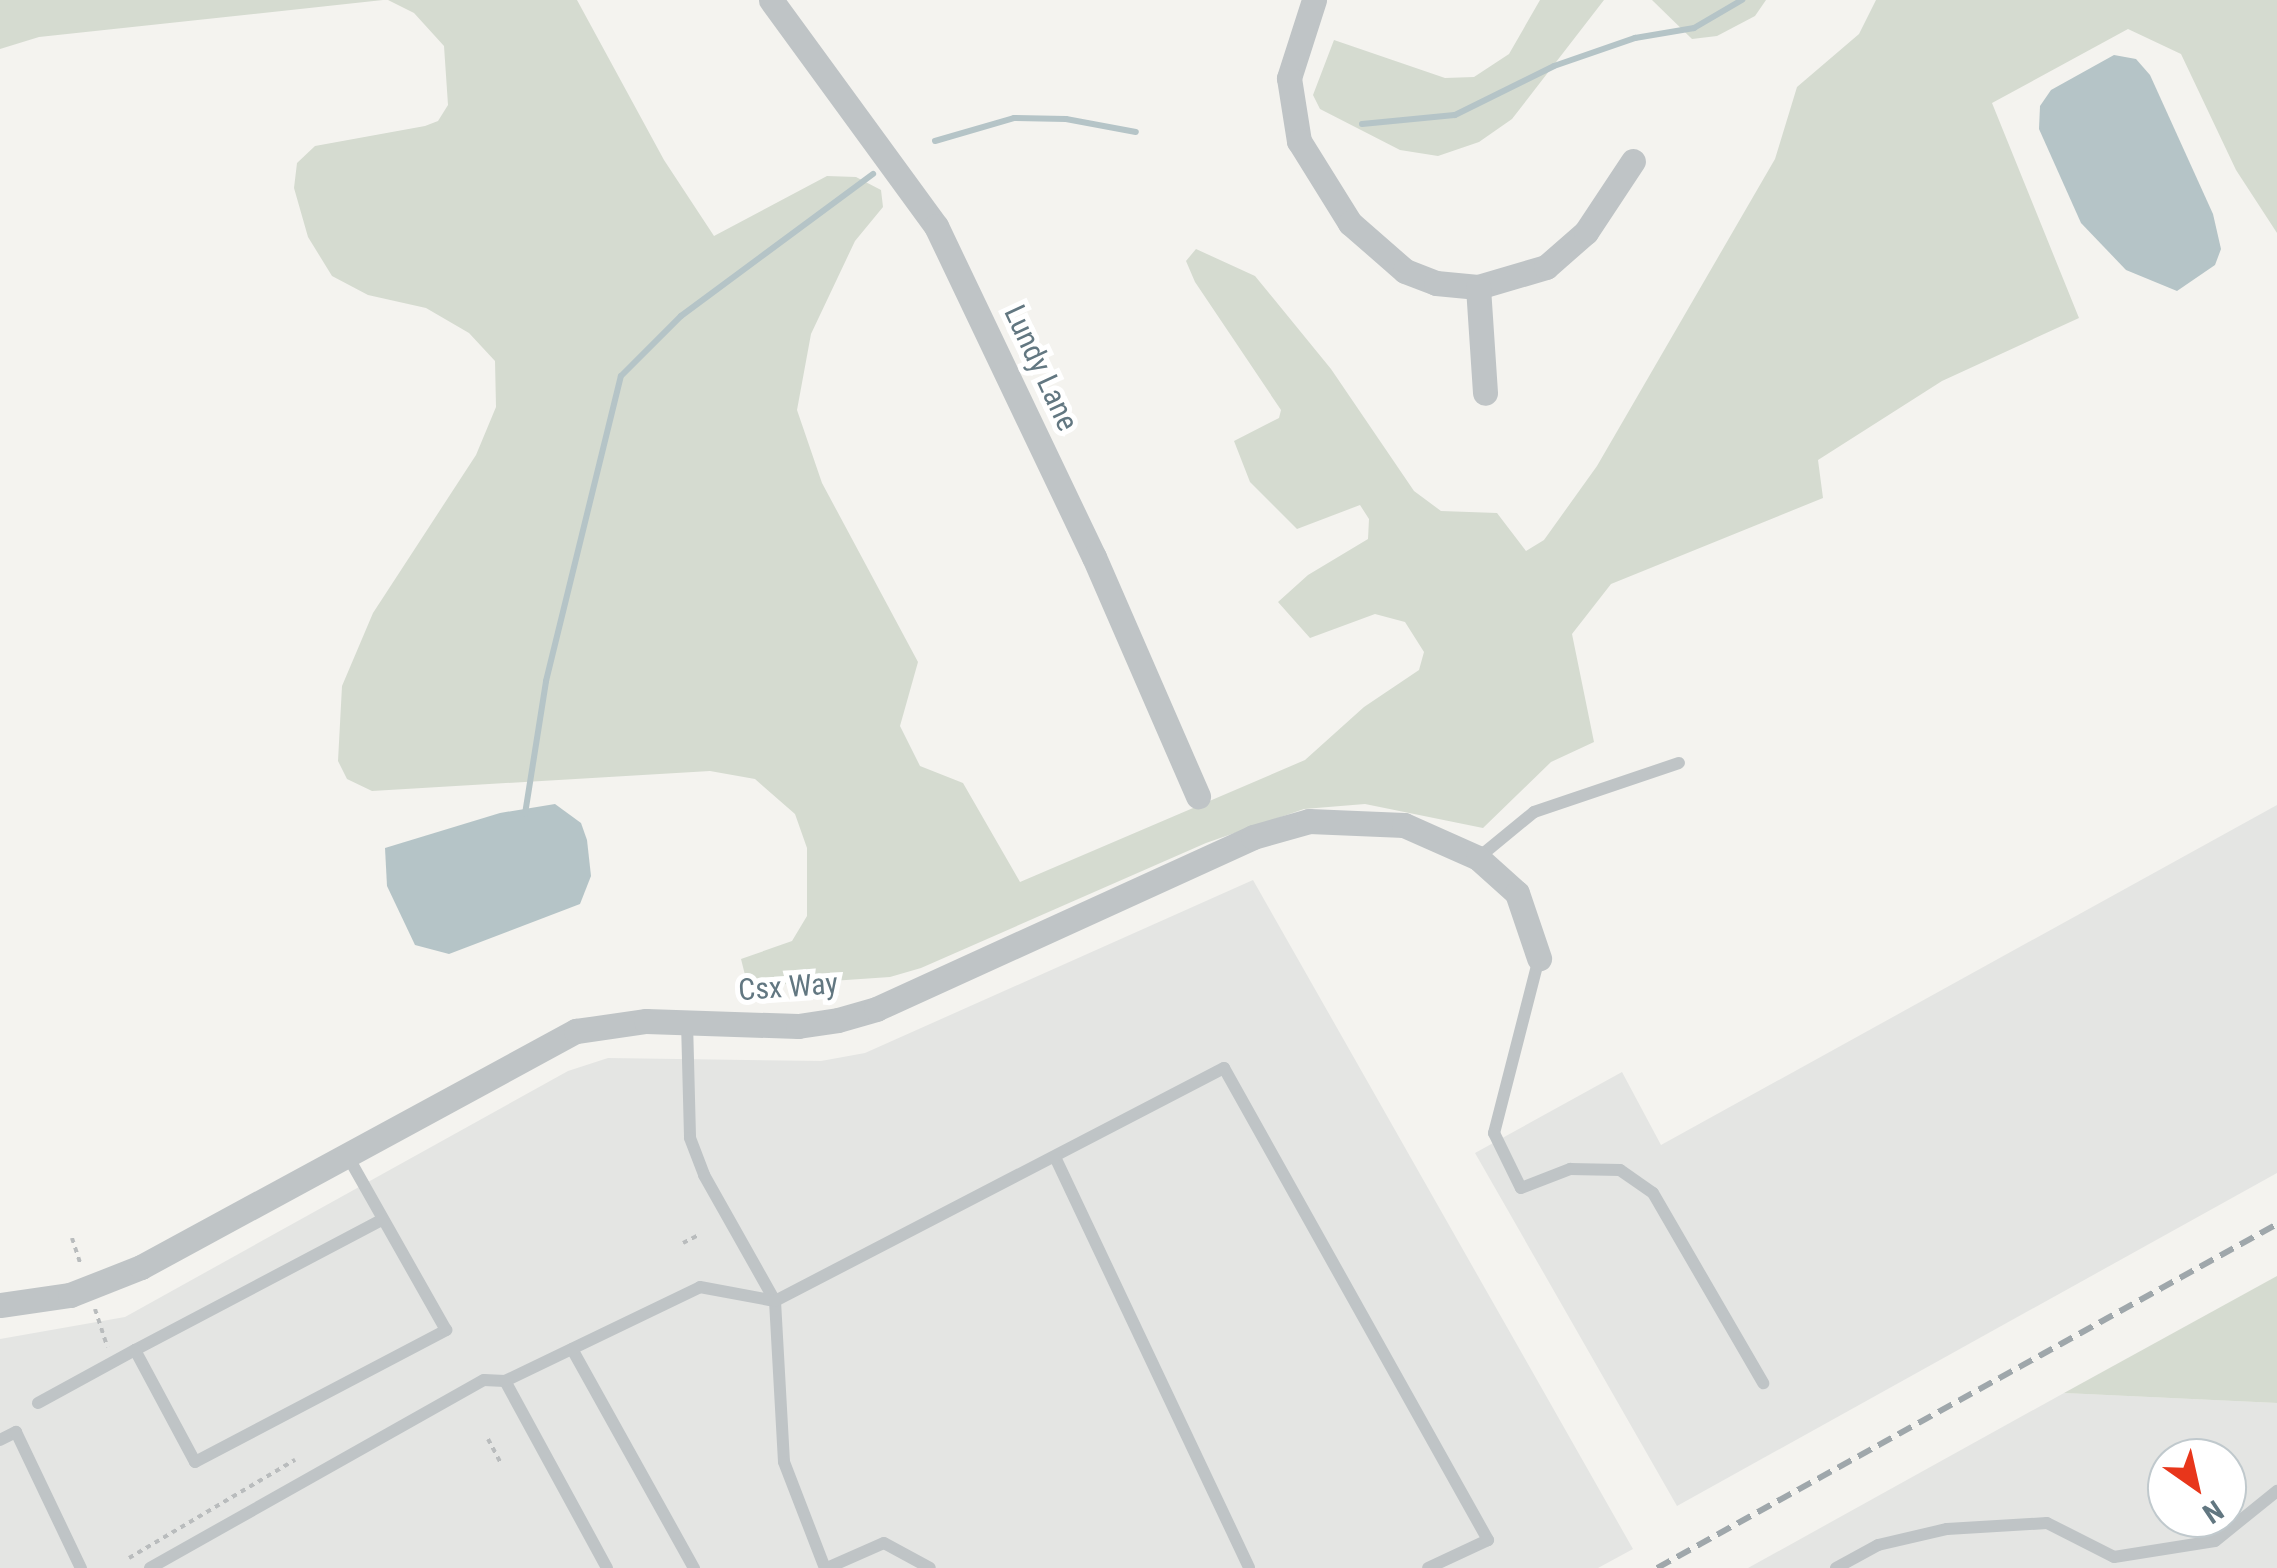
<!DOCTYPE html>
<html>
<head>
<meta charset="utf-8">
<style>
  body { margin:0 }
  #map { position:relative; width:2277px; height:1568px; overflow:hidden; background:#f4f3ef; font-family:"Roboto Condensed",sans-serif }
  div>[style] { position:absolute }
  .built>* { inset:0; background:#e4e5e3 }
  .green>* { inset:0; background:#d5dbd0 }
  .water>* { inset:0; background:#b5c4c7 }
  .stream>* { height:6px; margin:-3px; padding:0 3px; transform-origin:3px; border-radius:3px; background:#b5c4c7 }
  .path>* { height:4px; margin-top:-2px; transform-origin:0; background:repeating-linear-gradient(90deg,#b9bcbd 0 5px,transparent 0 10px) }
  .lane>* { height:12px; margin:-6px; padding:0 6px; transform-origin:6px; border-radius:6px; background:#bfc4c6 }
  .street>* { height:25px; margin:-12.5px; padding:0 12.5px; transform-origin:12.5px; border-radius:12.5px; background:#bfc4c6 }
  .rail>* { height:6px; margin-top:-3px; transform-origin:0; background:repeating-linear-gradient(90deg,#9fa7ab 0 15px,transparent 0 23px) }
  span { translate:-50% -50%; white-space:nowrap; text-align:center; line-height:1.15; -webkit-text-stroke:10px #fff; paint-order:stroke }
  .street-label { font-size:30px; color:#627781 }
  .north { position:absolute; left:2147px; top:1438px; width:100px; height:100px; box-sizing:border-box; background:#fff; border:2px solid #c0c9cd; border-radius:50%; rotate:146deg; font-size:28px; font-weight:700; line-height:40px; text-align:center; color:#627781 }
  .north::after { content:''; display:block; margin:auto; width:35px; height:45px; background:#e8361b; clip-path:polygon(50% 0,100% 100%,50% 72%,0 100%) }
</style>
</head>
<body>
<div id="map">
  <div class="built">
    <div style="clip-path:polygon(2277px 805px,2277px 1173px,1677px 1506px,1475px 1153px,1622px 1072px,1661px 1145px)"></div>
    <div style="clip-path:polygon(1253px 880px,1633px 1549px,1598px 1568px,0 1568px,0 1339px,125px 1317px,568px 1071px,608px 1058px,821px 1061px,865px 1053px)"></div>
    <div style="clip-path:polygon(evenodd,2064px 1393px,2277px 1403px,2277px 1568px,1748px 1568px,2064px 1393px,2167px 1458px,2227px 1458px,2227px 1518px,2167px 1518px,2167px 1458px)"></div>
  </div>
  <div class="green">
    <div style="clip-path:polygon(0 0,383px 0,39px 37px,0 49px)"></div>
    <div style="clip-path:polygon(388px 0,577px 0,664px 160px,714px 236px,827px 176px,856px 177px,881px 190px,883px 207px,855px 241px,811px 334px,797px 410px,822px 483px,918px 662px,900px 726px,920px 766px,963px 783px,1020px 882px,1305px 760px,1364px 707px,1419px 670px,1424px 652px,1405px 622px,1375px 614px,1310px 638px,1278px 602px,1308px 575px,1368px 539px,1369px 519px,1360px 505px,1297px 529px,1250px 482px,1234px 441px,1279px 418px,1281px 410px,1195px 282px,1186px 261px,1196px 249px,1255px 276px,1331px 369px,1414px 491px,1441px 511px,1497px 513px,1526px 551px,1544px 540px,1597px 466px,1775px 159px,1797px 87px,1859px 34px,1876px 0,2277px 0,2277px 233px,2236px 170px,2181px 54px,2128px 29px,1992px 103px,2079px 318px,1942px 381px,1818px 460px,1823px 498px,1611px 584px,1572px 634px,1594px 742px,1551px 762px,1483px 828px,1365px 804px,1304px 809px,1206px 843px,921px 968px,890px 977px,759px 986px,745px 975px,741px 959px,792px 941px,807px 916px,807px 848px,795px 814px,755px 779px,710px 771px,372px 791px,347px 779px,338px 761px,342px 686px,373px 613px,476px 455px,496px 407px,495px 361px,469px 333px,426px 308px,368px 295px,332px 276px,308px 237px,294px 188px,297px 163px,315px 146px,425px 126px,438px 121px,448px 105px,444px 46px,414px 13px)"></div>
    <div style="clip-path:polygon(1540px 0,1604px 0,1512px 119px,1479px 142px,1438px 156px,1400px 150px,1320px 109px,1313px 95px,1334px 40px,1445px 78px,1474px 77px,1509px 54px)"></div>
    <div style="clip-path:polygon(1652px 0,1766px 0,1755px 16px,1717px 36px,1692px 39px)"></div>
    <div style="clip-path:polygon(2277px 1276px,2277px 1403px,2064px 1393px)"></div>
  </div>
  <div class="water">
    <div style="clip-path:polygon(2114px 55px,2136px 59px,2150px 75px,2213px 214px,2221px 249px,2215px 265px,2177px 291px,2126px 270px,2081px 223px,2039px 129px,2040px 106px,2051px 90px)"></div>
    <div style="clip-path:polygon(555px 804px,581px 823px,587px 840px,591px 876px,580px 904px,449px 954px,415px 945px,387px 886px,385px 848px,500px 813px)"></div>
  </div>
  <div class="stream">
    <div style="left:1362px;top:124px;width:93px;rotate:-5.5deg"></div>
    <div style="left:1455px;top:115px;width:110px;rotate:-26.3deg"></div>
    <div style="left:1554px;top:66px;width:86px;rotate:-19.1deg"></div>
    <div style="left:1635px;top:38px;width:60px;rotate:-9.6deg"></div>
    <div style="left:1694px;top:28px;width:56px;rotate:-30.3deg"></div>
    <div style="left:935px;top:141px;width:82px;rotate:-16.2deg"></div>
    <div style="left:1014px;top:118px;width:52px;rotate:1.1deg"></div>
    <div style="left:1066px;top:119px;width:71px;rotate:10.5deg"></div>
    <div style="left:525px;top:814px;width:135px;rotate:-81deg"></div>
    <div style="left:546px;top:681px;width:314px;rotate:-76.2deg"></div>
    <div style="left:621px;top:376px;width:85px;rotate:-45deg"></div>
    <div style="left:681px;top:316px;width:239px;rotate:-36.5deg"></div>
  </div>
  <div class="path">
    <div style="left:72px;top:1238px;width:28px;rotate:72deg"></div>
    <div style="left:683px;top:1243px;width:18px;rotate:-27deg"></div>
    <div style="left:95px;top:1309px;width:40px;rotate:72deg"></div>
    <div style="left:488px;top:1439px;width:26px;rotate:62deg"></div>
    <div style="left:129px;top:1558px;width:193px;rotate:-30.6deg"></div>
  </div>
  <div class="lane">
    <div style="left:1478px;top:858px;width:72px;rotate:-39.4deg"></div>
    <div style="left:1534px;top:812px;width:153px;rotate:-18.7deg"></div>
    <div style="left:1539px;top:958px;width:181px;rotate:104.4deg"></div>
    <div style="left:1494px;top:1133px;width:61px;rotate:63.9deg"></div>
    <div style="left:1521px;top:1188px;width:53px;rotate:-21.2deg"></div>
    <div style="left:1570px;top:1169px;width:50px;rotate:1.1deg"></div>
    <div style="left:1620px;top:1170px;width:40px;rotate:34.9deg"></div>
    <div style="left:1653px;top:1193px;width:220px;rotate:59.9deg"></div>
    <div style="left:687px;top:1022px;width:116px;rotate:88.5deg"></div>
    <div style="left:690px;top:1138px;width:40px;rotate:69deg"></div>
    <div style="left:704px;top:1175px;width:145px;rotate:60.6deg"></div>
    <div style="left:775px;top:1301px;width:161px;rotate:86.8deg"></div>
    <div style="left:784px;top:1462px;width:114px;rotate:68.9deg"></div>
    <div style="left:1055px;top:1157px;width:454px;rotate:64.7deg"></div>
    <div style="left:572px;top:1349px;width:251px;rotate:60.9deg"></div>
    <div style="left:135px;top:1350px;width:280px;rotate:-27.8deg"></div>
    <div style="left:38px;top:1403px;width:111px;rotate:-28.7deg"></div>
    <div style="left:135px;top:1350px;width:127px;rotate:61.8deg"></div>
    <div style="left:195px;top:1462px;width:284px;rotate:-27.7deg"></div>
    <div style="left:446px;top:1330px;width:203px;rotate:-119.5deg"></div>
    <div style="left:0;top:1440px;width:18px;rotate:-27deg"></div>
    <div style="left:16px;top:1432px;width:151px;rotate:64.5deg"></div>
    <div style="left:150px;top:1568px;width:383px;rotate:-29.4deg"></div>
    <div style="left:484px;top:1380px;width:21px;rotate:3deg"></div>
    <div style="left:607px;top:1568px;width:213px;rotate:-118.6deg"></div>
    <div style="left:505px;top:1381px;width:216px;rotate:-25.7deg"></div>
    <div style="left:700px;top:1287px;width:76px;rotate:10.6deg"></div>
    <div style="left:775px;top:1301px;width:506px;rotate:-27.43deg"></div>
    <div style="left:1224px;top:1068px;width:541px;rotate:60.78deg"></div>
    <div style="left:1488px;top:1540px;width:66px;rotate:155deg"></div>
    <div style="left:827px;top:1568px;width:62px;rotate:-23.7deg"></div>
    <div style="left:884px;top:1543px;width:52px;rotate:28.5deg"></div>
    <div style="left:1836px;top:1568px;width:48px;rotate:-28.7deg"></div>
    <div style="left:1878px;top:1545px;width:71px;rotate:-13.1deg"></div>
    <div style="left:1947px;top:1529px;width:100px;rotate:-3.4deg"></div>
    <div style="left:2047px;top:1523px;width:75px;rotate:26.9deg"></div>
    <div style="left:2114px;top:1557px;width:102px;rotate:-9deg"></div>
    <div style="left:2215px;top:1541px;width:80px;rotate:-38.9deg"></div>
  </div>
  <div class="street">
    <div style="left:771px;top:0;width:280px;rotate:53.9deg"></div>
    <div style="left:936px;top:226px;width:367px;rotate:64.5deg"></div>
    <div style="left:1094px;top:557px;width:261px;rotate:66.5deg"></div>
    <div style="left:1314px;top:0;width:82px;rotate:107.8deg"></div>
    <div style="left:1289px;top:78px;width:64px;rotate:81deg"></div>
    <div style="left:1299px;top:141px;width:97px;rotate:58.1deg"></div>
    <div style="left:1350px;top:223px;width:73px;rotate:41.1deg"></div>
    <div style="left:1405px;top:271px;width:33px;rotate:21deg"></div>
    <div style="left:1436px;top:283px;width:42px;rotate:5.4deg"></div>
    <div style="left:1478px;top:287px;width:71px;rotate:-16.4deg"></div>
    <div style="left:1546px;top:267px;width:53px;rotate:-41.2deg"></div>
    <div style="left:1586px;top:232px;width:85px;rotate:-56.5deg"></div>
    <div style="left:1478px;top:287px;width:106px;rotate:86.2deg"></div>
    <div style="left:0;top:1305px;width:71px;rotate:-8.1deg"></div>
    <div style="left:70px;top:1295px;width:76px;rotate:-21.5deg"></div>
    <div style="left:141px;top:1267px;width:495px;rotate:-28.5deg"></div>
    <div style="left:576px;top:1031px;width:71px;rotate:-8.1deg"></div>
    <div style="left:646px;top:1021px;width:152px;rotate:1.9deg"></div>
    <div style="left:798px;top:1026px;width:40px;rotate:-8.5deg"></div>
    <div style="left:838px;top:1020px;width:40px;rotate:-16deg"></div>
    <div style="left:876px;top:1009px;width:414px;rotate:-24.5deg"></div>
    <div style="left:1253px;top:837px;width:58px;rotate:-15.9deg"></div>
    <div style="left:1309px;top:821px;width:95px;rotate:2.4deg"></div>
    <div style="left:1404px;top:825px;width:81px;rotate:24deg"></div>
    <div style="left:1478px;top:858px;width:52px;rotate:41.9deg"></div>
    <div style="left:1517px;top:893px;width:69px;rotate:71.3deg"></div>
  </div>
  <div class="rail">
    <div style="left:1657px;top:1568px;width:709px;rotate:-29.02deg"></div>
  </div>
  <div class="street-label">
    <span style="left:1041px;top:368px;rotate:65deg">Lundy Lane</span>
    <span style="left:788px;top:987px;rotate:-4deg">Csx Way</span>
  </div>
  <div class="north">N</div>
</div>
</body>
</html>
